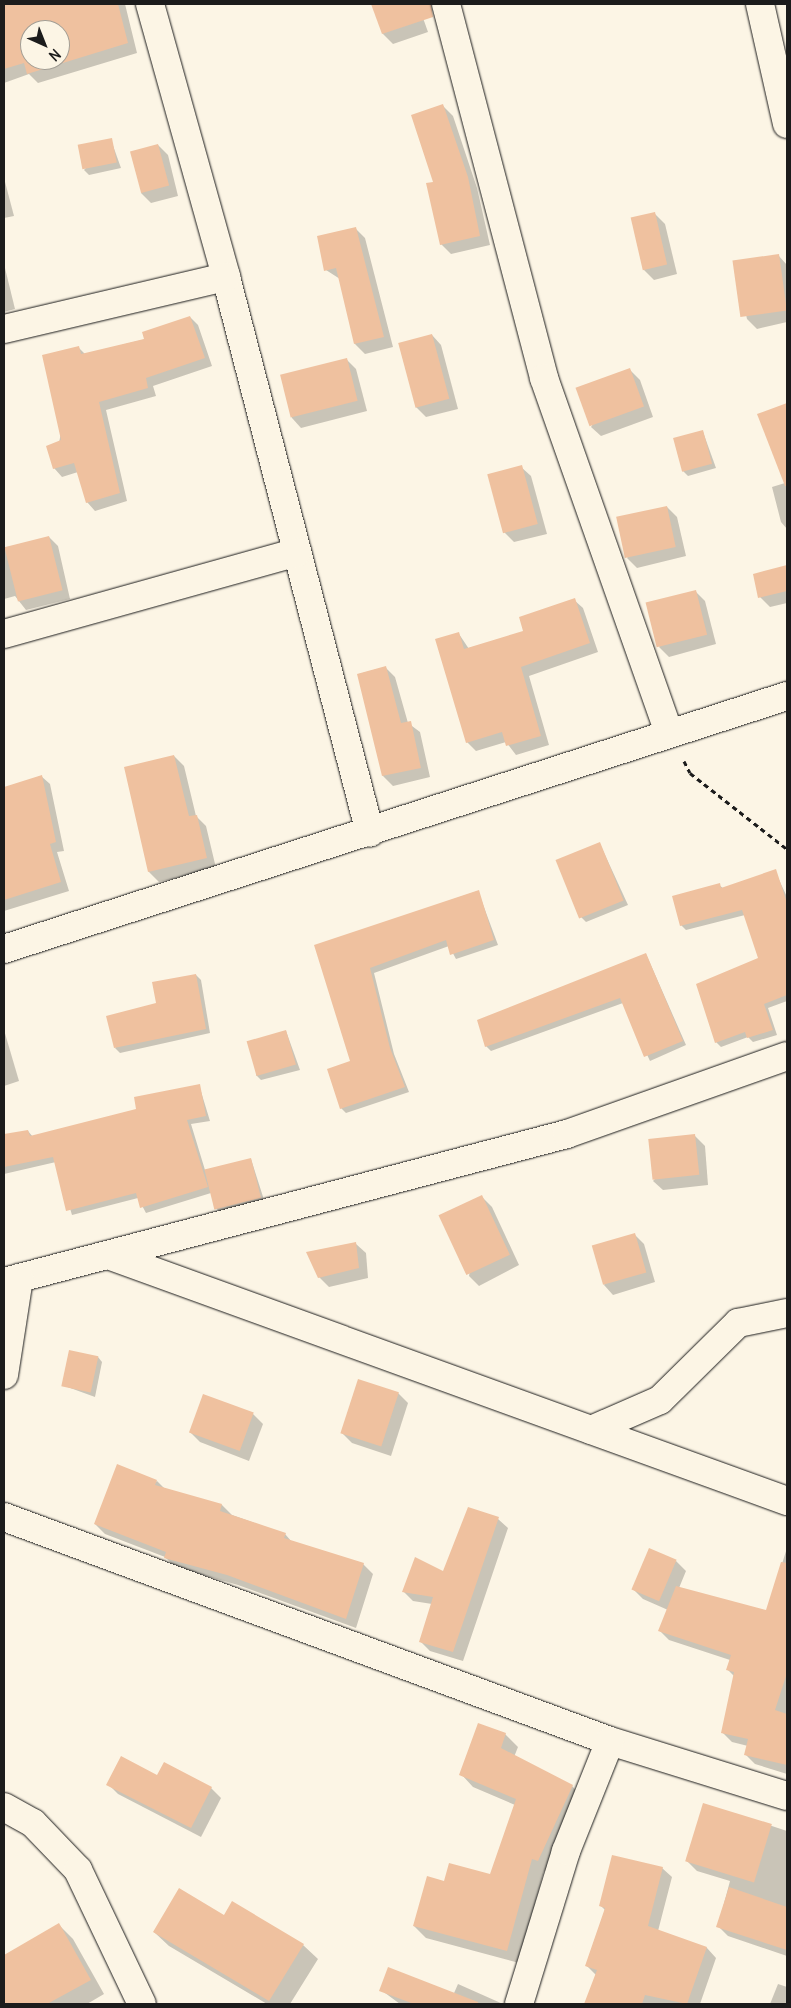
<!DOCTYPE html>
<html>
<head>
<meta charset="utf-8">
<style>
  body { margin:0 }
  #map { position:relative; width:791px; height:2008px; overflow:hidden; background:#fcf5e5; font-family:Delius,sans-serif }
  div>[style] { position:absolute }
  .shadow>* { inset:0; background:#0003 }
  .building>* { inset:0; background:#efc19f; transform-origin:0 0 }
  .path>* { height:3px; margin-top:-1.5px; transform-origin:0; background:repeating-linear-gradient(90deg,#1c1c1c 0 5px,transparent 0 9px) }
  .roads { filter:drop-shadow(0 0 1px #1c1c1c) drop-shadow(0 0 1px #1c1c1c) }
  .street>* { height:28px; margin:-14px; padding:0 14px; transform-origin:14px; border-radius:14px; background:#fcf5e5 }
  span { translate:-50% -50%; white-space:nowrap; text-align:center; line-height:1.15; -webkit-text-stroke:4.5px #fcf5e5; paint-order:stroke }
  .frame { position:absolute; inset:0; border:5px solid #1c1c1c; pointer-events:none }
  .north { position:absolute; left:20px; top:20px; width:50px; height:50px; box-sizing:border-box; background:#fcf5e5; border:1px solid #a29e95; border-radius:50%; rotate:136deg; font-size:14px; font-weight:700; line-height:20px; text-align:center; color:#1c1c1c }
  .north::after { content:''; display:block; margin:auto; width:18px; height:22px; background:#1c1c1c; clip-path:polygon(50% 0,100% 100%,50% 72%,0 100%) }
</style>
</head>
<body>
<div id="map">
  <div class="shadow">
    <div style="clip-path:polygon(evenodd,4px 4px,125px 4px,137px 53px,38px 83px,29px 74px,4px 83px,4px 4px,30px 30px,60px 30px,60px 60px,30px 60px,30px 30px)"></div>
    <div style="clip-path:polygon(373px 4px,418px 4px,428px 32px,393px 44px,383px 34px)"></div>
    <div style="clip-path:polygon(443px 106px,453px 116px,477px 188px,490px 245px,451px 254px,441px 244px,434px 182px)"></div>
    <div style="clip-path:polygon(111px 140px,121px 168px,89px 175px,84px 170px)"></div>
    <div style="clip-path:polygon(158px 145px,168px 155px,178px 196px,151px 203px,141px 193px)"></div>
    <div style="clip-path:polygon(4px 178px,14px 216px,4px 218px)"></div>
    <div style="clip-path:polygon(655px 214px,665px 224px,677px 274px,654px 280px,644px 270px,632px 219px)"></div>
    <div style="clip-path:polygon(355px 228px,365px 238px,393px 347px,365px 354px,355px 344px,340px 279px,326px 270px)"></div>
    <div style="clip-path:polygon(778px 255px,787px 265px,787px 322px,757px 329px,747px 319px,735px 266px)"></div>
    <div style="clip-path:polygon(4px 264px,15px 309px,4px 312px)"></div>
    <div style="clip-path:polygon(190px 317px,198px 325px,212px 366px,153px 386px,156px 396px,106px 410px,127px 501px,95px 511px,87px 502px,78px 472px,62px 477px,54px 468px,78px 347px,85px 354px,146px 339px)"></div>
    <div style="clip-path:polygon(432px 335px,441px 345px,458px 409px,426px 417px,416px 407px)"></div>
    <div style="clip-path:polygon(346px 359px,356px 369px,367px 411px,301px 428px,292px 418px,281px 376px)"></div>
    <div style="clip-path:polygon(630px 370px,640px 380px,653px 417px,601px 436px,591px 427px)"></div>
    <div style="clip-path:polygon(787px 404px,787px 529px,781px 522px,772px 487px,785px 483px,759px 415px)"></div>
    <div style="clip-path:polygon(703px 432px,716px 468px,688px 476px,683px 471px)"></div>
    <div style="clip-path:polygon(521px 467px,531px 476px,547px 534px,514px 542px,504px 532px)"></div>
    <div style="clip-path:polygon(667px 507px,677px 517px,686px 556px,637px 568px,627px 558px)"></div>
    <div style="clip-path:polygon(49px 537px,58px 546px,70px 599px,26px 610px,15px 596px,4px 599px,4px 548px)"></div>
    <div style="clip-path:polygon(784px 567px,787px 603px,770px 607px,760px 597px)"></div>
    <div style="clip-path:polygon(695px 591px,705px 601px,716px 644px,669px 657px,659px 647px)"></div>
    <div style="clip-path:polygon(574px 600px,583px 608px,598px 652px,529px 676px,549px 745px,516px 755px,506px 742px,476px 751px,467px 742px,459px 634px,469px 649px,525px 632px)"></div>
    <div style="clip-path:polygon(385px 667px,395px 677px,408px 723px,420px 732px,430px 777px,393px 786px,383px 776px,359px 674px)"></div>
    <div style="clip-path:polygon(174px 756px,184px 766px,196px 816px,206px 826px,216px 868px,159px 882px,149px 872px,126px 768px)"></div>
    <div style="clip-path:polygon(41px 776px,50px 784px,64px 851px,57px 852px,69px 891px,4px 911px,4px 788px)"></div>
    <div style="clip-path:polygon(600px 844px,628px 905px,586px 922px,581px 917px)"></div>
    <div style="clip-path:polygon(775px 871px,787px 897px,787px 1001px,768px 1008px,777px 1035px,753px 1042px,748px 1037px,721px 1047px,716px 1042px,759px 959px,745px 915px,686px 930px,681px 925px,719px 885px,724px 889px)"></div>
    <div style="clip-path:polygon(478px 891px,498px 945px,456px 959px,449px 946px,374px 973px,394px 1054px,409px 1092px,346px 1113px,341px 1108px,352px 1062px,316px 946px)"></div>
    <div style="clip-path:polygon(646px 954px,686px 1045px,650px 1061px,623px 1003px,491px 1051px,486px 1046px)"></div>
    <div style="clip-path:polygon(196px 975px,201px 980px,210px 1033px,120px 1053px,115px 1048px,157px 1004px)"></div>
    <div style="clip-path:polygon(4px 1030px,19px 1081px,4px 1086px)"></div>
    <div style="clip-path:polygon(286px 1031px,300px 1070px,261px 1080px,256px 1075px)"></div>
    <div style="clip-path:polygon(199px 1085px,210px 1121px,191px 1124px,205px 1170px,251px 1159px,265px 1203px,219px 1214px,211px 1193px,146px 1213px,138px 1198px,72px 1215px,56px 1162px,4px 1174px,4px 1135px,28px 1131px,33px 1137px,138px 1110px)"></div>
    <div style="clip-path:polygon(695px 1136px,705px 1146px,708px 1185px,663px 1190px,653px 1181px)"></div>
    <div style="clip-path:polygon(482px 1197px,492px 1207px,519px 1265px,479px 1286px,469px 1276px)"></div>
    <div style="clip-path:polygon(634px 1234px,644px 1244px,655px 1282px,613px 1295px,604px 1285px)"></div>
    <div style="clip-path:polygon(356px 1244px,366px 1253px,368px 1278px,329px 1287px,319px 1277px)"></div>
    <div style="clip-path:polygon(98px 1357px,102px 1362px,95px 1397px,62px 1385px)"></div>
    <div style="clip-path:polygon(398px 1393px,408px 1403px,391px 1456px,352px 1443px,342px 1433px)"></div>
    <div style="clip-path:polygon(253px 1414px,263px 1424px,249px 1461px,200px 1442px,190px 1432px)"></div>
    <div style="clip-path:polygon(157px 1481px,165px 1489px,222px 1505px,232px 1515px,285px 1534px,292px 1542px,363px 1564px,373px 1574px,356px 1628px,238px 1585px,175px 1567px,165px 1557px,105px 1534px,95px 1524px)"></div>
    <div style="clip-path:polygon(498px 1519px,508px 1528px,463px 1661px,430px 1651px,420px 1641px,432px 1604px,413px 1601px,403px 1591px,444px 1572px)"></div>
    <div style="clip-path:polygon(787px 1548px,787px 1774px,755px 1764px,746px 1755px,748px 1746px,732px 1742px,722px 1732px,734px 1676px,727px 1669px,730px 1660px,669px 1640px,660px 1631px,668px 1610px,643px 1599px,633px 1589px,676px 1561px,686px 1571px,679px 1588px,767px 1611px)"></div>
    <div style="clip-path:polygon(505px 1734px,518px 1747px,514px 1757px,572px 1786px,584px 1799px,550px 1873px,544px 1871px,519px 1963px,426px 1938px,414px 1926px,445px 1882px,491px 1876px,515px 1805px,473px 1787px,461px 1774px)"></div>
    <div style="clip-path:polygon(108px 1784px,211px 1788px,221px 1798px,201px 1837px,118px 1794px)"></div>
    <div style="clip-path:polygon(704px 1804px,787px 1831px,787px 1956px,728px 1936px,718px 1926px,730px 1881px,697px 1871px,687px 1861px)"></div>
    <div style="clip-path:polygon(662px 1868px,672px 1877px,658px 1931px,707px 1948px,716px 1958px,700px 2004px,586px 2004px,596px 1975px,586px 1965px,605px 1910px,601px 1906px)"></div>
    <div style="clip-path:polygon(232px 1903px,303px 1945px,318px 1959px,290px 2004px,267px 2004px,169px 1946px,154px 1932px,224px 1916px)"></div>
    <div style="clip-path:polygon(59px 1925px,73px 1939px,104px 1994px,87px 2004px,4px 2004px,4px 1956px)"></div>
    <div style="clip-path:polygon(458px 1984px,503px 2004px,400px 2004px,381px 1990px,451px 2000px)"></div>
    <div style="clip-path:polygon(778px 1984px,787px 1987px,787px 2004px,770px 2004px)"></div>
  </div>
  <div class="building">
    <div style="clip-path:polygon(evenodd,4px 4px,118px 4px,128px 43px,27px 74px,24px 63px,4px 69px,4px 4px,30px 30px,60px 30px,60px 60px,30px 60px,30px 30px)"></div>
    <div style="clip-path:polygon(371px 4px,431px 4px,433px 17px,382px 34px)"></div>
    <div style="clip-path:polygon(443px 104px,468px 177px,480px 236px,440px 245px,426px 183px,433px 182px,411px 115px)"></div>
    <div style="left:112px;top:138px;width:25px;height:35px;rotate:79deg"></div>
    <div style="left:158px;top:144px;width:43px;height:29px;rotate:75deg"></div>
    <div style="left:655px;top:212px;width:54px;height:25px;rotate:77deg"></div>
    <div style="clip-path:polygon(356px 227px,384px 337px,354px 344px,336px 268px,324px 271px,317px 236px)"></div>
    <div style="left:779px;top:254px;width:57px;height:47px;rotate:82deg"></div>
    <div style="clip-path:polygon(190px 316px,205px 358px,146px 378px,148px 388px,99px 402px,120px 493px,86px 503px,74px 463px,53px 469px,46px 446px,61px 440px,42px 355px,79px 346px,81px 354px,144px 339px,142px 332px)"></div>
    <div style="left:432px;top:334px;width:67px;height:35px;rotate:75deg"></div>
    <div style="left:347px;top:358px;width:44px;height:69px;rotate:76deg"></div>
    <div style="left:630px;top:368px;width:41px;height:58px;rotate:70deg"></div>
    <div style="clip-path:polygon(787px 403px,787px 486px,785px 486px,757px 414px)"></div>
    <div style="left:703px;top:430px;width:35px;height:31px;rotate:75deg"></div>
    <div style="left:522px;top:465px;width:61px;height:36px;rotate:75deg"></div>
    <div style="left:667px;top:506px;width:42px;height:52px;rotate:78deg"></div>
    <div style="left:49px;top:536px;width:56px;height:46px;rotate:76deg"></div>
    <div style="clip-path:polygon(787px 565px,787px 591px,758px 598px,753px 574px)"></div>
    <div style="left:696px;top:590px;width:46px;height:52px;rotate:76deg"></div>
    <div style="clip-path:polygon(575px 598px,590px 643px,521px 667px,541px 736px,506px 746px,502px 732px,466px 743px,435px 639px,459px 632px,464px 649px,523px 631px,519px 617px)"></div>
    <div style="clip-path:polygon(386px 666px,401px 723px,411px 721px,421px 768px,382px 776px,357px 674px)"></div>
    <div style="clip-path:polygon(174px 755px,189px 816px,197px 815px,207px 858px,148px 872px,124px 767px)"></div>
    <div style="clip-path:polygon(42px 775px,56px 842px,50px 844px,61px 882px,4px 900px,4px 787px)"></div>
    <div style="left:600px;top:842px;width:63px;height:48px;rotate:68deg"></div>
    <div style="clip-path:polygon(776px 869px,787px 903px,787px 995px,764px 1004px,773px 1030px,747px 1038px,745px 1032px,715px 1043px,696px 984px,758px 958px,742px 910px,680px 926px,672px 896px,720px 883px,721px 888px)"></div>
    <div style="clip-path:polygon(479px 890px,494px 940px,450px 955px,446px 940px,370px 968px,390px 1048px,405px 1087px,340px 1109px,327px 1069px,350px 1061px,314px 945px)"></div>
    <div style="clip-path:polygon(646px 953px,683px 1041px,644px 1057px,620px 998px,485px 1047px,477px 1020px)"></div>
    <div style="clip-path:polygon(196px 974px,206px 1029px,114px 1048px,106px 1016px,156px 1003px,152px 982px)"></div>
    <div style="left:286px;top:1030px;width:36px;height:41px;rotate:74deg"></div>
    <div style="clip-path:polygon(200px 1084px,206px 1116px,187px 1120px,208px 1187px,140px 1208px,136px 1193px,66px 1211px,53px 1157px,4px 1167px,4px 1134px,28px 1130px,30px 1136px,136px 1109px,134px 1097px)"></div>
    <div style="left:695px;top:1134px;width:41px;height:47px;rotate:84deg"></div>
    <div style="left:251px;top:1158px;width:41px;height:48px;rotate:76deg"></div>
    <div style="left:482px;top:1195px;width:66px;height:48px;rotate:65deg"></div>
    <div style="left:635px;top:1233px;width:41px;height:45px;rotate:74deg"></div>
    <div style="clip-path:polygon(356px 1242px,359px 1268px,318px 1278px,306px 1252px)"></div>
    <div style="left:69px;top:1350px;width:30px;height:37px;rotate:12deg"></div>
    <div style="left:358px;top:1379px;width:43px;height:57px;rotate:18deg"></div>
    <div style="left:203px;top:1394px;width:54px;height:41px;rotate:20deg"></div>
    <div style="clip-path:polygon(117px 1464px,157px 1480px,155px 1485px,222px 1504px,220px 1511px,286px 1533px,284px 1538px,364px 1563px,346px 1619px,227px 1575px,164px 1558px,166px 1552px,94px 1524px)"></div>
    <div style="clip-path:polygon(468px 1507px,499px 1517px,453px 1652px,419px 1642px,433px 1597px,402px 1592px,415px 1557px,443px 1571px)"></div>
    <div style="left:649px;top:1548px;width:30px;height:45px;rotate:23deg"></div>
    <div style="clip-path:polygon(781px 1562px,787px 1563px,787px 1673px,775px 1710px,787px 1714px,787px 1765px,744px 1755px,748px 1739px,721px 1733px,734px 1672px,726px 1670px,731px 1655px,658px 1631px,676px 1586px,766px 1610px)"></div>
    <div style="clip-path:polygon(478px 1723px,506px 1733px,501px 1748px,573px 1785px,538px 1861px,532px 1859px,507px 1951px,413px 1926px,427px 1876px,444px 1881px,449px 1863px,490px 1874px,516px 1799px,459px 1775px)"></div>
    <div style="clip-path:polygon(121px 1756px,157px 1775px,164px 1762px,212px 1787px,191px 1828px,106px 1785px)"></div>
    <div style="left:703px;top:1803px;width:72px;height:61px;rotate:17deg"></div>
    <div style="clip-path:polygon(612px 1855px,663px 1867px,648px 1926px,707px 1947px,687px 2004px,645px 1995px,642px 2004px,584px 2004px,597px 1970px,585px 1966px,605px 1908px,599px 1906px)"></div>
    <div style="clip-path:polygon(729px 1887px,787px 1907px,787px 1950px,716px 1927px)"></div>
    <div style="clip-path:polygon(179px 1888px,224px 1915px,232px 1901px,304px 1944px,269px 2001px,153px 1932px)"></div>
    <div style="clip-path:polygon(59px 1923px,91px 1980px,47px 2004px,4px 2004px,4px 1955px)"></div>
    <div style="clip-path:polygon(388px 1967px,478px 2002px,478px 2004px,414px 2004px,379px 1991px)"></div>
  </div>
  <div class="path">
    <div style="left:684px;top:761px;width:13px;rotate:63deg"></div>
    <div style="left:690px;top:773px;width:123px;rotate:38.1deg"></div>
  </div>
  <div class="roads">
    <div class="street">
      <div style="left:150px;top:4px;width:283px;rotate:74.4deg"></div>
      <div style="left:226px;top:277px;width:574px;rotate:75.48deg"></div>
      <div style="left:446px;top:4px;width:387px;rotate:75.3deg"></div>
      <div style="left:544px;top:378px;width:374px;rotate:70.6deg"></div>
      <div style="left:760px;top:4px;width:123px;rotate:77.3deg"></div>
      <div style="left:4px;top:329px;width:228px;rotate:-13.2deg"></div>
      <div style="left:4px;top:634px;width:304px;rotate:-15.6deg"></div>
      <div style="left:4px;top:949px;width:823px;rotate:-17.91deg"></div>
      <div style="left:111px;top:1256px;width:719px;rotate:19.92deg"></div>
      <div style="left:4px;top:1282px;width:582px;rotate:-14.73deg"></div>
      <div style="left:567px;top:1134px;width:233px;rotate:-19.5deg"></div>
      <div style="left:4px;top:1375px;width:98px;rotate:-81.2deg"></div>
      <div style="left:591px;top:1430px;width:75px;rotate:-23.5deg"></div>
      <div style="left:660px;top:1400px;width:110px;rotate:-44.6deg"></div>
      <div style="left:738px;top:1323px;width:50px;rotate:-11.5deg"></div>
      <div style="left:4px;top:1517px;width:646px;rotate:20.29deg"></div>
      <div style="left:610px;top:1741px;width:185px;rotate:17.3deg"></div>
      <div style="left:4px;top:1807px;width:33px;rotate:29deg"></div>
      <div style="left:33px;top:1823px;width:65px;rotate:46.2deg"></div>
      <div style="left:78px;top:1870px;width:148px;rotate:64.5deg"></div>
      <div style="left:519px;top:2004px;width:160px;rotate:-72.9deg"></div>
      <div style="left:566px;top:1851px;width:118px;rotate:-68.2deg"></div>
    </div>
  </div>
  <div class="frame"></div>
  <div class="north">N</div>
</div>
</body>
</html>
